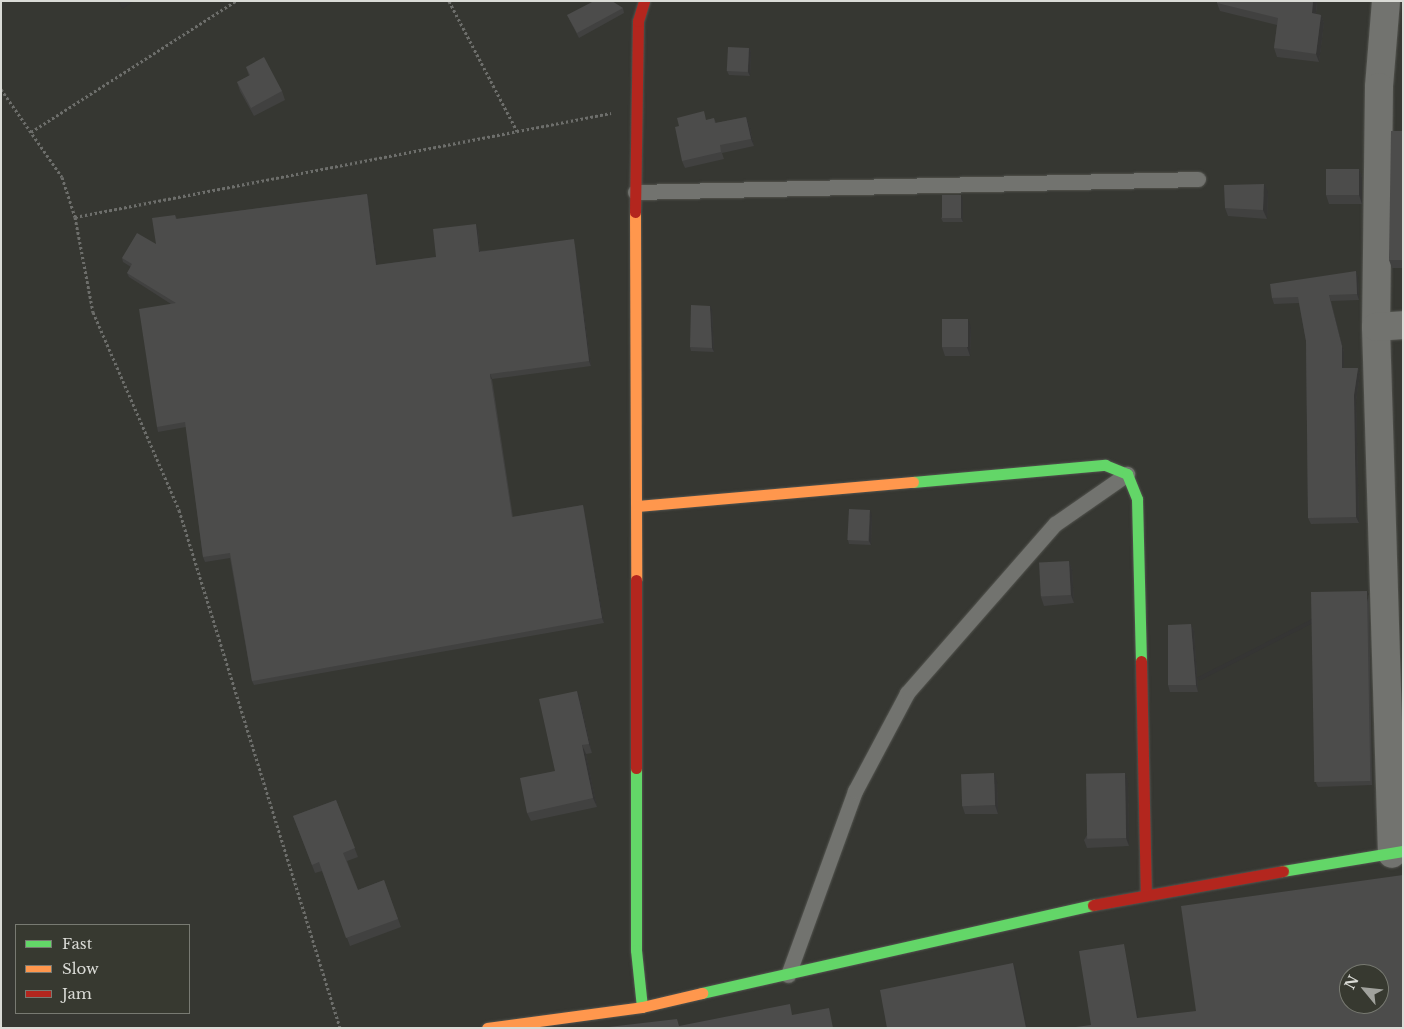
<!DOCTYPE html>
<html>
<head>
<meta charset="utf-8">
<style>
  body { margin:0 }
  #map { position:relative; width:1404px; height:1029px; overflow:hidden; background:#363732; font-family:"Libre Baskerville",serif }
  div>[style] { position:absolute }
  .path>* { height:3px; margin-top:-1.5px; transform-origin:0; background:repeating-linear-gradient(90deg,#6d6e6b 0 2.5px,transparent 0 5px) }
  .roads { filter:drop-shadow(0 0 1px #53544f) drop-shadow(0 0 1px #53544f) }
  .lane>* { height:15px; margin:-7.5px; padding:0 7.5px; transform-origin:7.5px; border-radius:7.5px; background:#72736f }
  .street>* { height:28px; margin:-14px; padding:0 14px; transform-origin:14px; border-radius:14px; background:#72736f }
  .fast>* { height:11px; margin:-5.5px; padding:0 5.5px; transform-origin:5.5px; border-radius:5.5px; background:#63d668 }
  .slow>* { height:11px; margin:-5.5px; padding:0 5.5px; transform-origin:5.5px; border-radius:5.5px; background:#ff974d }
  .jam>* { height:11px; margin:-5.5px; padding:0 5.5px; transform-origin:5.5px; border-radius:5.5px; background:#b3261e }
  .wall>* { inset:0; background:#414140 }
  .shaded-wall>* { inset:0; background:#353534; transform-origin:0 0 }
  .building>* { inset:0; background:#4c4c4b; transform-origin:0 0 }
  span { translate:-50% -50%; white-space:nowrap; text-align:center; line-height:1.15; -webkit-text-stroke:4px #373930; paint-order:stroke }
  .frame { position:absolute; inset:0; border:2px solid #dadbd6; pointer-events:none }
  .legend { position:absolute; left:15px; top:924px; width:175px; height:90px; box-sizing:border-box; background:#373930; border:1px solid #787a72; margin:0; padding:6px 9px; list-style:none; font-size:15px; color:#dadbd6 }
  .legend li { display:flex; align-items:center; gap:10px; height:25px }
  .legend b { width:25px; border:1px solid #787a72 }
  .north { position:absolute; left:1339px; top:964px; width:50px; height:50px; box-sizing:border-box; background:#373930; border:1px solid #787a72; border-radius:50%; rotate:298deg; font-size:14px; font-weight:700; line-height:20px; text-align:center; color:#dadbd6 }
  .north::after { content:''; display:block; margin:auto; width:18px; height:22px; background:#a1a29d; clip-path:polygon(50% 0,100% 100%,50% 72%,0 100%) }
</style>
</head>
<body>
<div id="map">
  <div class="path">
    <div style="left:449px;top:1px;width:147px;rotate:62.4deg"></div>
    <div style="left:1px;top:89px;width:107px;rotate:55.3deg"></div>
    <div style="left:62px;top:177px;width:42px;rotate:72deg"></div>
    <div style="left:75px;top:217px;width:546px;rotate:-10.98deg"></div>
    <div style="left:31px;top:132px;width:243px;rotate:-32.6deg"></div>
    <div style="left:75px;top:217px;width:97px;rotate:79.3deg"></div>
    <div style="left:93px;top:312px;width:216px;rotate:66.5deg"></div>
    <div style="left:179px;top:510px;width:542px;rotate:72.73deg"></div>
  </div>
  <div class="roads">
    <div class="lane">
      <div style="left:635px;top:192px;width:563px;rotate:-1.32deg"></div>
      <div style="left:788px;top:975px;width:196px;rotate:-70deg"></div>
      <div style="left:855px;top:791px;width:111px;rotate:-62deg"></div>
      <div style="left:907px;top:693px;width:225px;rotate:-48.8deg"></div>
      <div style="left:1055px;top:524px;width:88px;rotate:-34.8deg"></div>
    </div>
    <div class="street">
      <div style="left:1386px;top:1px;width:86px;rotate:94.7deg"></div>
      <div style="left:1379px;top:87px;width:240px;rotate:90.7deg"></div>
      <div style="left:1376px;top:327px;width:527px;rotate:88.26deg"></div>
      <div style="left:1376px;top:327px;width:27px;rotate:-4deg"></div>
    </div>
    <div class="fast">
      <div style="left:913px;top:482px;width:193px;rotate:-5.1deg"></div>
      <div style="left:1105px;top:465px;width:24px;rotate:22deg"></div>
      <div style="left:1127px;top:474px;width:27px;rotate:68deg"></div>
      <div style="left:1137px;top:499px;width:162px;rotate:88.6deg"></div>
      <div style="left:636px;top:768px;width:182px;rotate:90deg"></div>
      <div style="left:636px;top:950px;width:57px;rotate:84deg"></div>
      <div style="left:1283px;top:871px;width:122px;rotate:-9.5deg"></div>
      <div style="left:702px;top:993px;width:401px;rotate:-12.7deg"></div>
    </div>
    <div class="slow">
      <div style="left:635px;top:212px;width:368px;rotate:89.8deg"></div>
      <div style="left:637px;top:506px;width:277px;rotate:-5deg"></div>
      <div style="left:487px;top:1028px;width:156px;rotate:-7.7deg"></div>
      <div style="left:642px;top:1007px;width:62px;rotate:-13.1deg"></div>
    </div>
    <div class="jam">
      <div style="left:635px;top:212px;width:191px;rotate:-89.1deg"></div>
      <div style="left:638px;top:21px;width:21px;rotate:-73deg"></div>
      <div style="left:636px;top:580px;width:188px;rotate:90deg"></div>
      <div style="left:1141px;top:661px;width:232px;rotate:88.8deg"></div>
      <div style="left:1093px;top:905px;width:193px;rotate:-10.1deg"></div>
    </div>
  </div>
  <div class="wall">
    <div style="clip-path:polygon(1217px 1px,1317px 1px,1316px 14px,1321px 15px,1324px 23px,1319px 62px,1277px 57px,1274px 48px,1277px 25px,1220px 11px,1217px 3px)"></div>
    <div style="clip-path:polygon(623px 8px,624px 13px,579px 38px,567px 15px)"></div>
    <div style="clip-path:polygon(749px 48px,751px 52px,750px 76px,729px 75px,727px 71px)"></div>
    <div style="clip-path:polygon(246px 67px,282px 91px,285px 100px,254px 116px,240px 91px,237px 82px,249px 76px)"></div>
    <div style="clip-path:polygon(746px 117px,749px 124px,754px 146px,722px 153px,724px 159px,685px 168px,682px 161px,707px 120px,714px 118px,716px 123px)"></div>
    <div style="clip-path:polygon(1403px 131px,1403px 268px,1392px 268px,1389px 260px)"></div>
    <div style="clip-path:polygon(1359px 169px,1362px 178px,1362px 204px,1329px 204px,1326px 195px)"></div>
    <div style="clip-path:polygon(1268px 192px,1267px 219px,1228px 216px,1225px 208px)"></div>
    <div style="clip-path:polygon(367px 194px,368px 198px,377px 265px,436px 257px,478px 229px,480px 251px,575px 244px,591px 366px,492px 379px,513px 517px,583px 505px,584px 509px,604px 623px,254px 685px,252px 681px,230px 558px,205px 562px,203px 557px,186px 427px,158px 432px,157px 427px,171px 304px,129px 277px,127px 273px,131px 267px,123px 262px,122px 258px,156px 244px,175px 215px,177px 219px)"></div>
    <div style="clip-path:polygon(963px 200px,963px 222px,943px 222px,941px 218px)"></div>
    <div style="clip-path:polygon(1356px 271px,1358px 277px,1359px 300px,1331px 301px,1344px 352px,1344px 368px,1358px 368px,1360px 374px,1356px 401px,1359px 523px,1311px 524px,1308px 518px,1306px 341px,1299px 303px,1274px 304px,1272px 298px)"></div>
    <div style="clip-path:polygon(712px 310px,714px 352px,691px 351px,690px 347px)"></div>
    <div style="clip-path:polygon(971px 327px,970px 356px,945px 356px,942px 347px)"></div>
    <div style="clip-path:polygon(872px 515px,871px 545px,849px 544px,848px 540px)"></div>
    <div style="clip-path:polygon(1069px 561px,1072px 570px,1074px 603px,1044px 606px,1041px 597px)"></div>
    <div style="clip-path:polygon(1369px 595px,1372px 785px,1318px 787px,1316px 783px)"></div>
    <div style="clip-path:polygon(1191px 624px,1194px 631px,1198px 692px,1170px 692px,1168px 685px)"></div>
    <div style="clip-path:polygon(580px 699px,592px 753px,586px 754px,597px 807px,531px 821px,527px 813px,555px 771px)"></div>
    <div style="clip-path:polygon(1125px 773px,1128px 781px,1129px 846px,1087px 848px,1084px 840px)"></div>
    <div style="clip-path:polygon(997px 782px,998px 814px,965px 814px,962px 805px)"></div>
    <div style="clip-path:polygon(336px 800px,358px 857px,347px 861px,358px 890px,384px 880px,401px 927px,350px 946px,322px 871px,315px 873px,293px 816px)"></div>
  </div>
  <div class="shaded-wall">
    <div style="clip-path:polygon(119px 1px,134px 1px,122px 9px)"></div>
    <div style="clip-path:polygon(1313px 1px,1317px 1px,1315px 22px,1312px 13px)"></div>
    <div style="clip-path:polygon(1321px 15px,1324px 23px,1319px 62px,1316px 54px)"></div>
    <div style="clip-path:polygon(749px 48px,751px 52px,750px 76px,748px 72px)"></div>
    <div style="clip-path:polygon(746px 117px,749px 124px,754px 146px,751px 139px)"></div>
    <div style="clip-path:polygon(1359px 169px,1362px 178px,1362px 204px,1359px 195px)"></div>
    <div style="clip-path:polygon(1264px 184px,1268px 192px,1267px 219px,1263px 210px)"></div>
    <div style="clip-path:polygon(367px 194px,368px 198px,378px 270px,376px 265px)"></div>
    <div style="clip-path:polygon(961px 195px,963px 200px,963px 222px,961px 218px)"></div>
    <div style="clip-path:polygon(476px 224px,478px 229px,480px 256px,479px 252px)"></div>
    <div style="clip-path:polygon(574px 239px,575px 244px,591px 366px,589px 361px)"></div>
    <div style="clip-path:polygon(1356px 271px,1358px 277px,1359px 300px,1357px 294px)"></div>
    <div style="clip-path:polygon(1329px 295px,1344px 352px,1344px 374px,1342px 368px)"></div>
    <div style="clip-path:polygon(710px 306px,712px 310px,714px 352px,712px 348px)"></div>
    <div style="clip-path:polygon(968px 319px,971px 327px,970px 356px,967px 347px)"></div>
    <div style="clip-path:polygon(1358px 368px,1360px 374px,1356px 401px,1359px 523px,1356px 517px,1354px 395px)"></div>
    <div style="left:490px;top:374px;width:5px;height:145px;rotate:68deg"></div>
    <div style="clip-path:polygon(583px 505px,584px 509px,604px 623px,602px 618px)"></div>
    <div style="clip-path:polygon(870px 510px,872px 515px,871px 545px,869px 541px)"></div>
    <div style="clip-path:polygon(1069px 561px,1072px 570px,1074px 603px,1071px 595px)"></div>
    <div style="left:1367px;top:591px;width:4px;height:190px;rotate:63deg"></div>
    <div style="clip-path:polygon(1191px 624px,1194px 631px,1198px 692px,1196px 685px)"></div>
    <div style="clip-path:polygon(577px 691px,580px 699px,592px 753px,589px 744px)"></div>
    <div style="clip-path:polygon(582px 745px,586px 754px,597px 807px,593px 798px)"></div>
    <div style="clip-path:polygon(994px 773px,997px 782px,998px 814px,995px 805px)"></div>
    <div style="clip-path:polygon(1125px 773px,1128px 781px,1129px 846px,1126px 838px)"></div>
    <div style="clip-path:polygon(1124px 944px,1125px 949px,1139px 1023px,1137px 1018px)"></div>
    <div style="clip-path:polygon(1013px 963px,1015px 967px,1027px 1028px,1026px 1028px)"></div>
  </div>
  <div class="building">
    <div style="clip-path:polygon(594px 1px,612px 1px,623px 8px,577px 33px,567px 15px)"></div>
    <div style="clip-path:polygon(1217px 1px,1313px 1px,1312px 13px,1321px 15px,1316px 54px,1274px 48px,1278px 18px,1217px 3px)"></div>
    <div style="left:728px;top:47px;width:21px;height:24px;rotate:3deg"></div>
    <div style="clip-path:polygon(264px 57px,282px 91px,251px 108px,237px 82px,250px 75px,246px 67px)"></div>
    <div style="clip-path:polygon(704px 111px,706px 120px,714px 118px,715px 123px,746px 117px,751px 139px,720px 145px,721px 152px,682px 161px,675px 127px,679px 126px,677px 118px)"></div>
    <div style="clip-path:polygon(1391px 131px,1403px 131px,1403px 260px,1389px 260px)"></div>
    <div style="left:1326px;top:169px;width:33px;height:26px"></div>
    <div style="clip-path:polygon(1264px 184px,1263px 210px,1225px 208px,1224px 185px)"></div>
    <div style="clip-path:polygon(367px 194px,376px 265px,436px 257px,433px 229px,476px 224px,479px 252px,574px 239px,589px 361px,490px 374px,512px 517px,583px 505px,602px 618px,252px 681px,230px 553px,203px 557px,185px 422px,157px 427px,139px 309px,176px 303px,127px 273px,132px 264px,122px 258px,137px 233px,156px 244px,152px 218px,175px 215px,176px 219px)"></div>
    <div style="left:942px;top:195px;width:19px;height:23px"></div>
    <div style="clip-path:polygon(1356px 271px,1357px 294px,1329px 295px,1342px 346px,1342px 368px,1358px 368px,1354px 395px,1356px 517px,1308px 518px,1306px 341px,1298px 297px,1272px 298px,1270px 284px)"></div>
    <div style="clip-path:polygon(691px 305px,710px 306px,712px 348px,690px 347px)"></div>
    <div style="left:942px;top:319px;width:26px;height:28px"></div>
    <div style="left:849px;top:509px;width:21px;height:31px;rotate:3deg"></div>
    <div style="left:1069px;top:561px;width:34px;height:30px;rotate:87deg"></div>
    <div style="left:1367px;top:591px;width:190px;height:56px;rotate:89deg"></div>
    <div style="clip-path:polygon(1191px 624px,1196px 685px,1168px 685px,1168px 625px)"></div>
    <div style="clip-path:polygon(577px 691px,589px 744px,582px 745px,593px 798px,527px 813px,520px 778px,555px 771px,539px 699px)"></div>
    <div style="left:994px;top:773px;width:32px;height:33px;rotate:88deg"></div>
    <div style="left:1125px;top:773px;width:65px;height:39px;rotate:89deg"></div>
    <div style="clip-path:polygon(336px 800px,355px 848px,343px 853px,358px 890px,384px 880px,398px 919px,346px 938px,319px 862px,312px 865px,293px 816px)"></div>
    <div style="clip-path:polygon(evenodd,1403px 875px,1403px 1028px,1068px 1028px,1091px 1025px,1079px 951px,1124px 944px,1137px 1018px,1196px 1011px,1181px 906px,1403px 875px,1349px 974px,1379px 974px,1379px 1004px,1349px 1004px,1349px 974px)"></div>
    <div style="clip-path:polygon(1013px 963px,1026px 1028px,887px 1028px,880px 990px)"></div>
    <div style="clip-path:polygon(790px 1004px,792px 1015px,829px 1008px,833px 1028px,600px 1028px,677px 1019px,679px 1026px)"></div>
  </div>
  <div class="frame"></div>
  <ul class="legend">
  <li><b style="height:6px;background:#63d668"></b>Fast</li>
  <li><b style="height:6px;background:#ff974d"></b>Slow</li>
  <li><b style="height:6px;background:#b3261e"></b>Jam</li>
  </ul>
  <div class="north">N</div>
</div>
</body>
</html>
